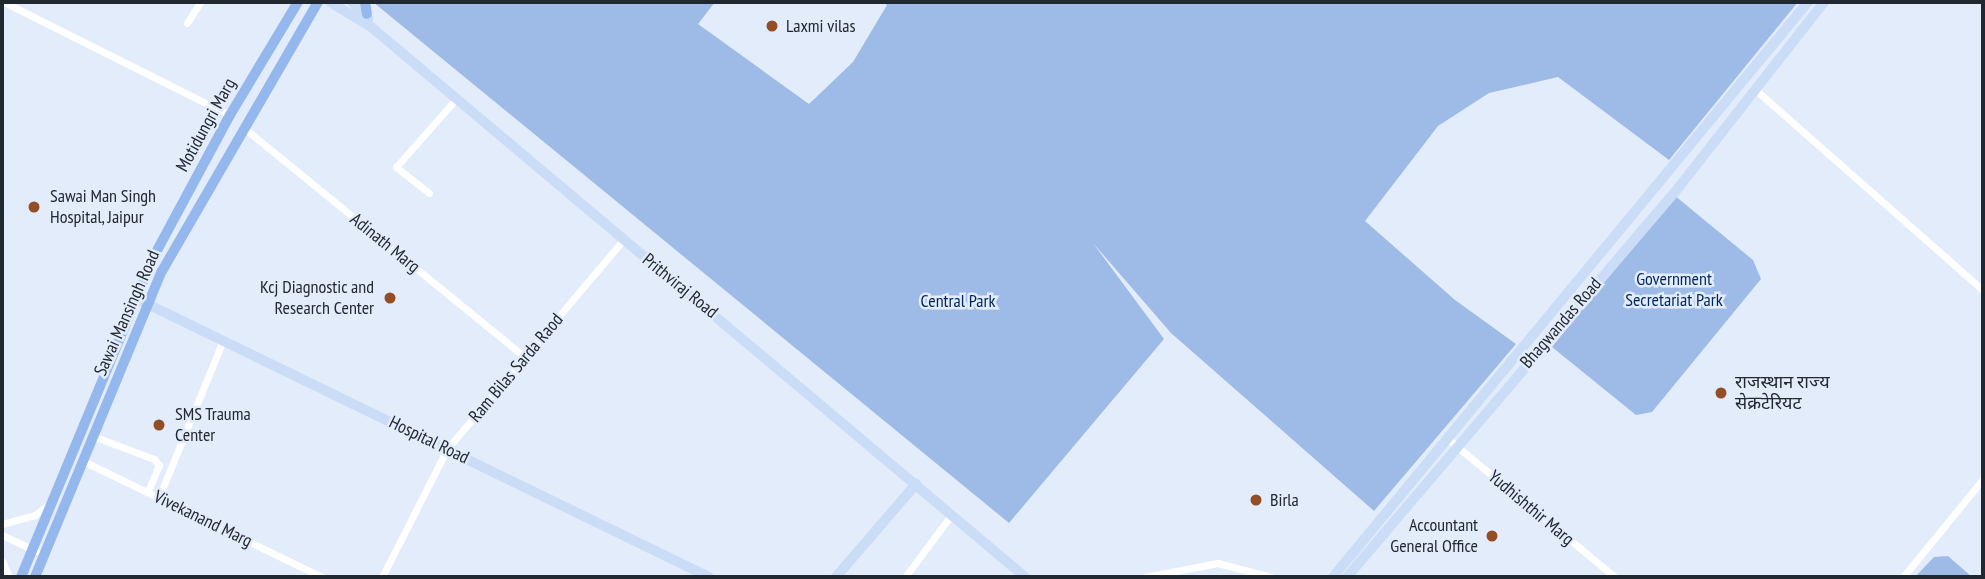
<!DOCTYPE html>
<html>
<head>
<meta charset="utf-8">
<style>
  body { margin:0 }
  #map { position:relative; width:1985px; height:579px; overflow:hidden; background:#e2ecfb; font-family:"PT Sans Narrow","Noto Sans Devanagari",sans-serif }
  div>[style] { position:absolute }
  .green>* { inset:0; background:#9ebbe7 }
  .street>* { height:7px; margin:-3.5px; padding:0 3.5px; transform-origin:3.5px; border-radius:3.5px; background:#fff }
  .secondary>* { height:10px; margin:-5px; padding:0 5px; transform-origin:5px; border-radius:5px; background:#cadcf6 }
  .primary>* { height:10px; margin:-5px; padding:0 5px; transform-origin:5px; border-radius:5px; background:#94b8ee }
  .dots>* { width:19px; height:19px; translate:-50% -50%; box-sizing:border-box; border:4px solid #e2ecfb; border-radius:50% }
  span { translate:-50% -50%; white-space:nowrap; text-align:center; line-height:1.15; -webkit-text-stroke:5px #e2ecfb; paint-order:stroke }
  .poi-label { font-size:18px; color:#222830 }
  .left { translate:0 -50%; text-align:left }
  .right { translate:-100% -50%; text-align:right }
  .street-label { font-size:18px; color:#222830 }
  .park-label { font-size:18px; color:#00255d }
  .frame { position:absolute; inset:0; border:4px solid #222830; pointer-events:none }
</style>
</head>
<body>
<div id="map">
  <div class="green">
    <div style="clip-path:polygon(373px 2px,715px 2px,698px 24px,809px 104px,853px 62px,887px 5px,883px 2px,1798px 2px,1669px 160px,1558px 77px,1489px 93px,1438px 126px,1365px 221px,1455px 300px,1516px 344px,1374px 511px,1171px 333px,1093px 243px,1164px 339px,1009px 523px)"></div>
    <div style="clip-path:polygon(1674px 195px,1753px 260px,1761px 279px,1652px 412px,1636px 415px,1552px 347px)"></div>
    <div style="clip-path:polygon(1948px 556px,1972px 577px,1915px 577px,1934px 557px)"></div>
  </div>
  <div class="street">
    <div style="left:4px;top:2px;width:253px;rotate:26.6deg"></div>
    <div style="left:187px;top:23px;width:25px;rotate:-58deg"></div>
    <div style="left:1757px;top:91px;width:301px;rotate:41.4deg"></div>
    <div style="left:244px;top:128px;width:364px;rotate:39.2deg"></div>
    <div style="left:429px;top:193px;width:42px;rotate:-141.8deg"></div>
    <div style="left:396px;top:167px;width:91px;rotate:-48.6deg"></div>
    <div style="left:93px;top:436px;width:65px;rotate:20.7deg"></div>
    <div style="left:154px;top:459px;width:8px;rotate:50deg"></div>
    <div style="left:159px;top:465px;width:28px;rotate:113deg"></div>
    <div style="left:1448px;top:439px;width:217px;rotate:39.6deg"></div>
    <div style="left:83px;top:461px;width:266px;rotate:25.9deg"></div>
    <div style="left:159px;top:497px;width:170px;rotate:-67.8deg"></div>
    <div style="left:2px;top:524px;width:34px;rotate:-15deg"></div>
    <div style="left:35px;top:515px;width:16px;rotate:-38deg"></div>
    <div style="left:2px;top:535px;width:38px;rotate:25deg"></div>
    <div style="left:2px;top:561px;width:17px;rotate:66deg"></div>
    <div style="left:382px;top:577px;width:144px;rotate:-63.1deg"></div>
    <div style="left:447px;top:449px;width:273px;rotate:-49.9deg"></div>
    <div style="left:905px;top:577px;width:79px;rotate:-53.3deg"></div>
    <div style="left:1145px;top:577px;width:74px;rotate:-10.9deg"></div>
    <div style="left:1218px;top:563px;width:55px;rotate:14.8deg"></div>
    <div style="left:1903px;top:577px;width:127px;rotate:-50.8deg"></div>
  </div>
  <div class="secondary">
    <div style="left:330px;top:2px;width:47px;rotate:31deg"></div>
    <div style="left:370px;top:26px;width:856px;rotate:40.07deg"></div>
    <div style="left:352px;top:2px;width:23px;rotate:45deg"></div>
    <div style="left:135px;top:298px;width:638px;rotate:25.92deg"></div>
    <div style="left:836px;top:577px;width:123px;rotate:-49.3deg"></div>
    <div style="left:1333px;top:577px;width:746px;rotate:-50.44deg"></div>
    <div style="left:1347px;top:577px;width:512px;rotate:-49.59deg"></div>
    <div style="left:1679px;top:187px;width:235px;rotate:-51.9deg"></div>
  </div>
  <div class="primary">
    <div style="left:365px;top:2px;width:12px;rotate:81deg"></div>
    <div style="left:21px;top:577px;width:347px;rotate:-67.5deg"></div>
    <div style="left:154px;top:256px;width:160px;rotate:-61.7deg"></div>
    <div style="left:230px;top:115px;width:132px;rotate:-59deg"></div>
    <div style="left:35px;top:577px;width:331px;rotate:-67.5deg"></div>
    <div style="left:162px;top:271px;width:311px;rotate:-59.9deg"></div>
  </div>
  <div class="dots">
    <div style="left:772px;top:26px;background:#944e26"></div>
    <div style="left:34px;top:207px;background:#944e26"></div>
    <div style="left:390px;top:298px;background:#944e26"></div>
    <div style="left:1721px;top:393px;background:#944e26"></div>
    <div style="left:159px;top:425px;background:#944e26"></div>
    <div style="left:1256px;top:500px;background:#944e26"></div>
    <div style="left:1492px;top:536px;background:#944e26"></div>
  </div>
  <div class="poi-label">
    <span class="left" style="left:786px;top:26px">Laxmi vilas</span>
    <span class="left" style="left:50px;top:207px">Sawai Man Singh<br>Hospital, Jaipur</span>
    <span class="right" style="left:374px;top:298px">Kcj Diagnostic and<br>Research Center</span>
    <span class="left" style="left:1735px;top:393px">राजस्थान राज्य<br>सेक्रटेरियट</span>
    <span class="left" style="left:175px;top:425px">SMS Trauma<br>Center</span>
    <span class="left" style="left:1270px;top:500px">Birla</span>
    <span class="right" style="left:1478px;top:536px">Accountant<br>General Office</span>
  </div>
  <div class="street-label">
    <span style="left:206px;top:125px;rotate:-61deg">Motidungri Marg</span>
    <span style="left:385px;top:243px;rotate:39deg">Adinath Marg</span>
    <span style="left:680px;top:286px;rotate:39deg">Prithviraj Road</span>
    <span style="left:127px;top:313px;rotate:-66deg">Sawai Mansingh Road</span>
    <span style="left:1561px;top:323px;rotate:-49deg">Bhagwandas Road</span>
    <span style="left:516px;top:368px;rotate:-50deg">Ram Bilas Sarda Raod</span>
    <span style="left:429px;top:440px;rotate:26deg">Hospital Road</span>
    <span style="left:1531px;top:508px;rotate:40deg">Yudhishthir Marg</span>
    <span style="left:203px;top:519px;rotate:26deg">Vivekanand Marg</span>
  </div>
  <div class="park-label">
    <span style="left:1674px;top:290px">Government<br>Secretariat Park</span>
    <span style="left:958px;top:301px">Central Park</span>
  </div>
  <div class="frame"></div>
</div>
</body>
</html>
